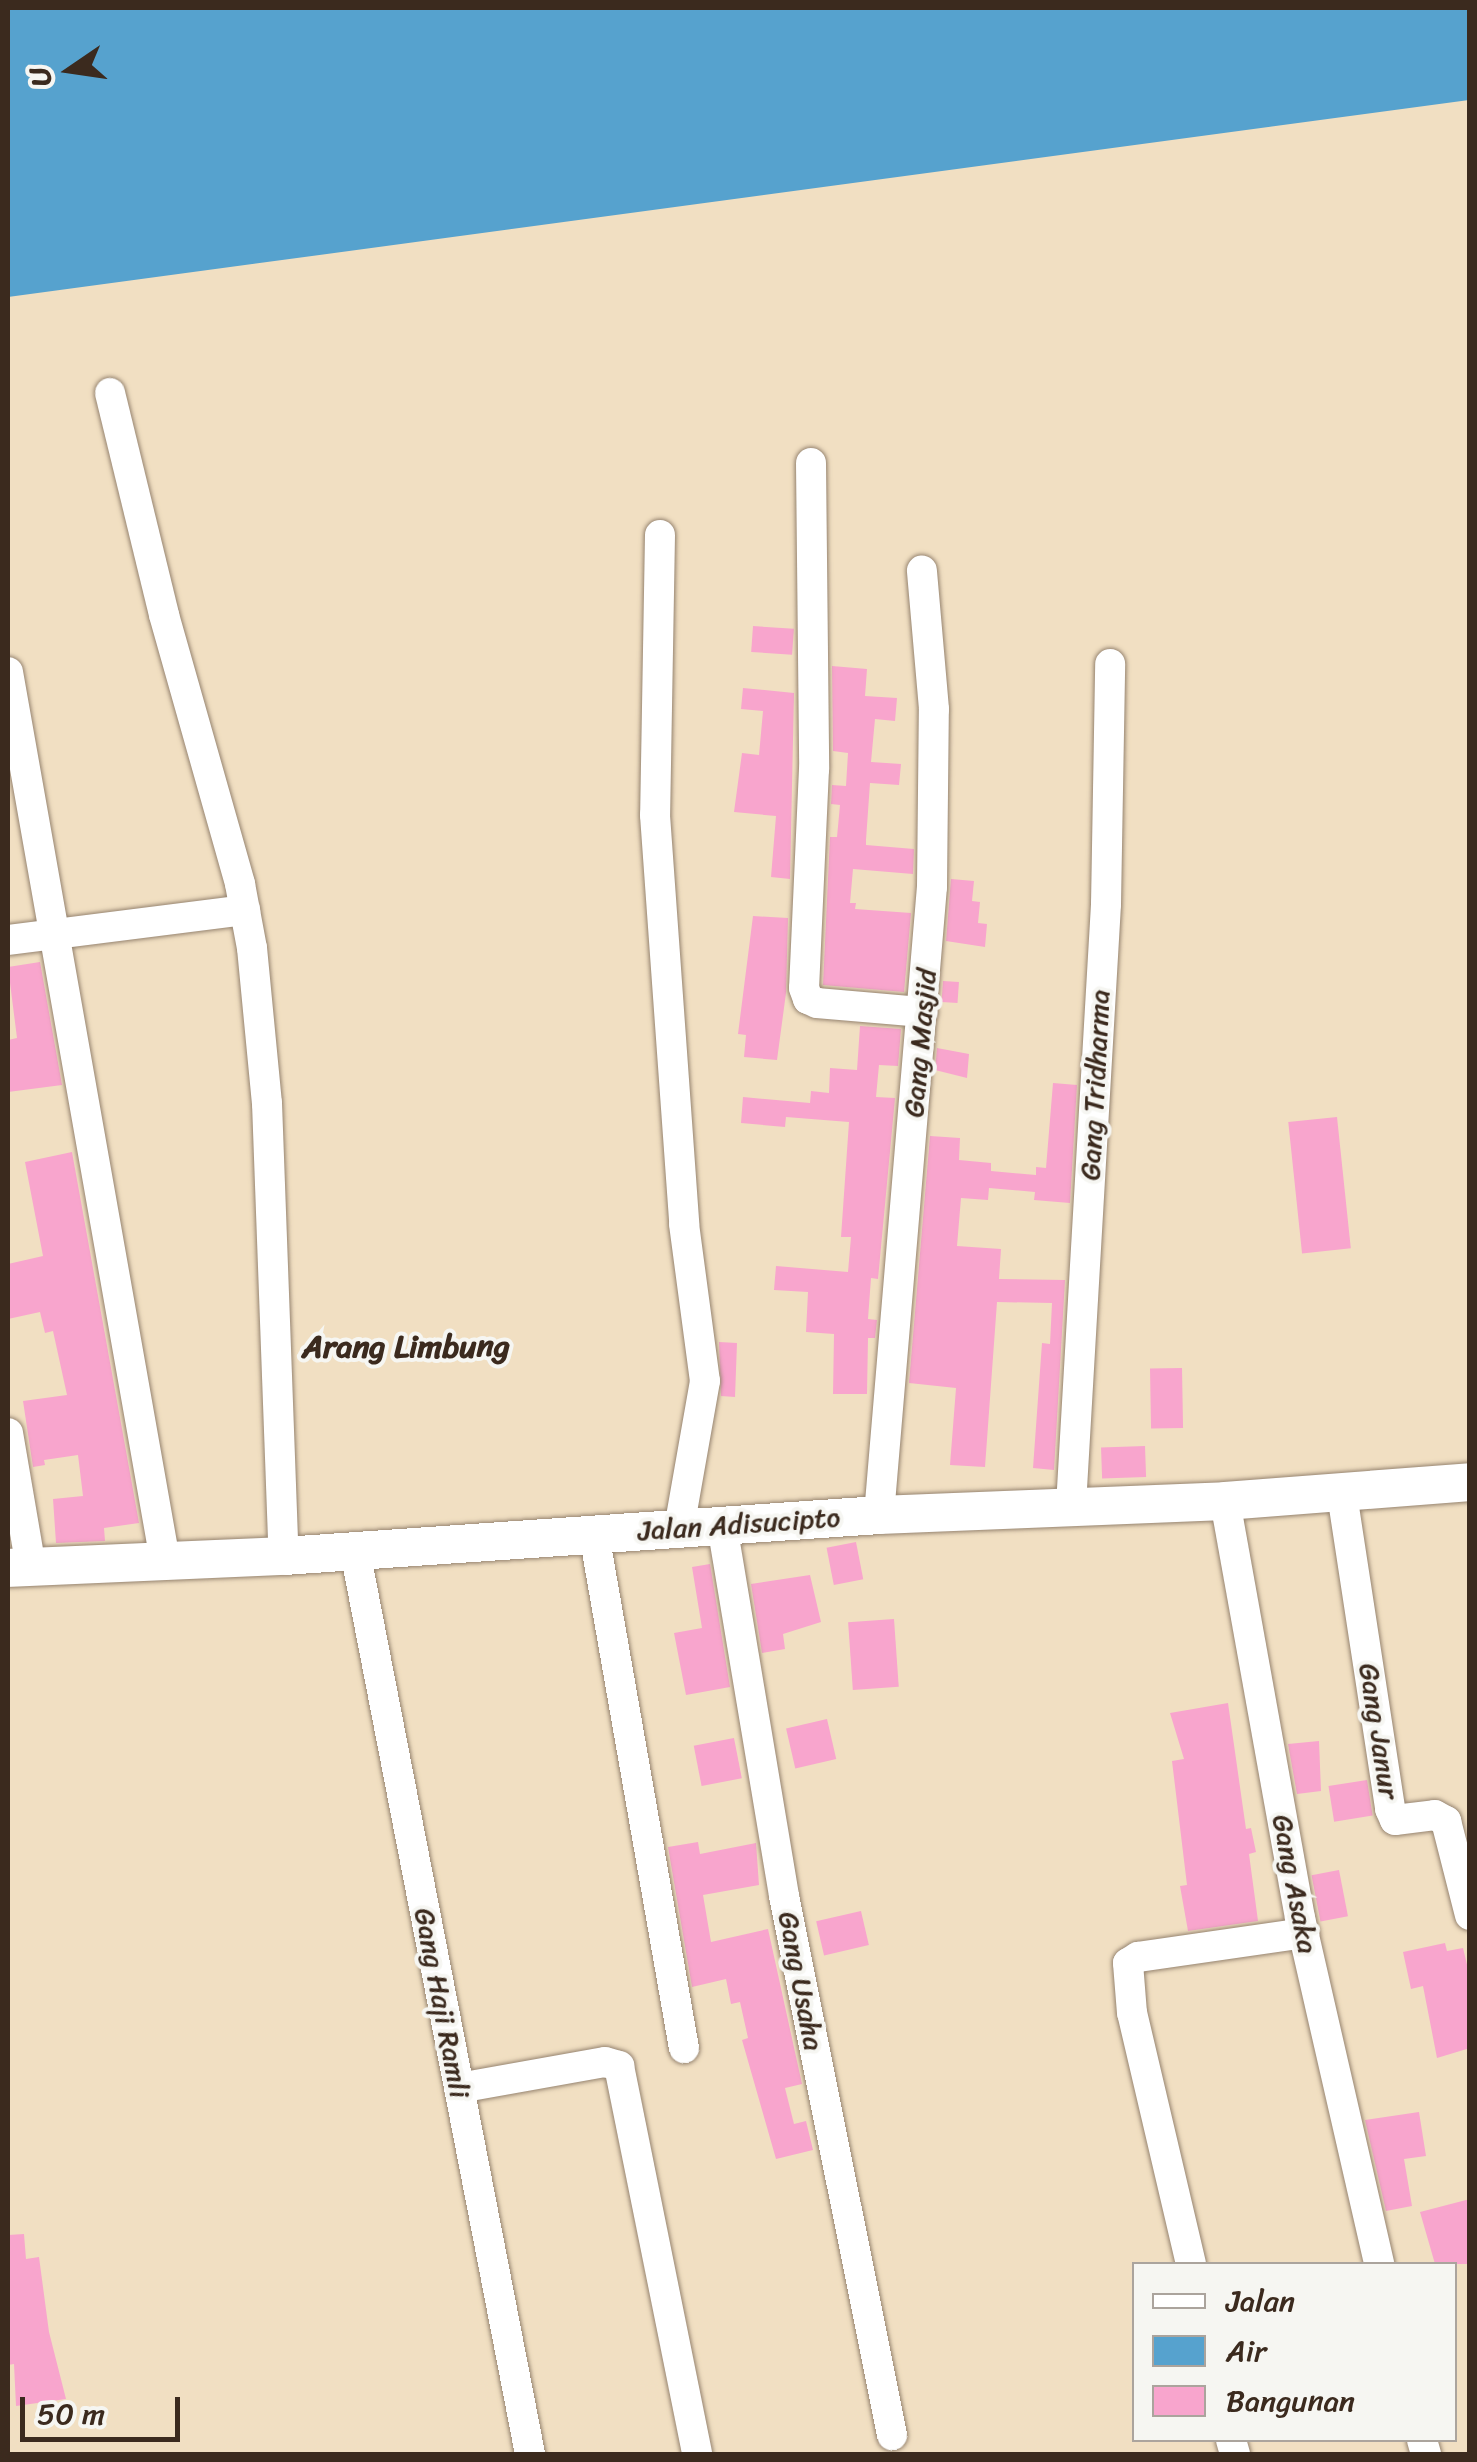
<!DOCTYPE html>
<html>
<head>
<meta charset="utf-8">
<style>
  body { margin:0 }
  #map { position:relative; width:1477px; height:2462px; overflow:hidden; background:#f1dfc2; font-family:Sriracha,sans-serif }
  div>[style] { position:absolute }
  .water>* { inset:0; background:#56a2ce }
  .building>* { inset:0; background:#f8a5cd; transform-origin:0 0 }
  .roads { filter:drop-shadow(0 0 2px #968470) drop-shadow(0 0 2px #968470) }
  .minor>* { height:30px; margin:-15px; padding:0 15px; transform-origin:15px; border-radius:15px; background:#fff }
  .major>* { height:38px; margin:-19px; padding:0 19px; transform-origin:19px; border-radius:19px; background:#fff }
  span { translate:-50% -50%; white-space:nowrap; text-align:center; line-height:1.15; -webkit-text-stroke:8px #f6f6f2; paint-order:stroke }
  .street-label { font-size:28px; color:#3b2a1e }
  .quarter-label { font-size:32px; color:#3b2a1e; font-weight:700 }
  .frame { position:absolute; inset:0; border:10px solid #3b2a1e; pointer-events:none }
  .legend { position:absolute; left:1132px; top:2262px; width:325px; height:180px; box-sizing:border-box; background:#f6f6f2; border:2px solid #aba49d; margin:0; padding:12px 18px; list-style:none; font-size:30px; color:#3b2a1e }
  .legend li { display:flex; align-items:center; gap:20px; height:50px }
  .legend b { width:50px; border:2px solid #aba49d }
  .north { position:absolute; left:20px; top:20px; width:100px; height:100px; -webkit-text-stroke:8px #f6f6f2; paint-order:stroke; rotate:257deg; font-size:28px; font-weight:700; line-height:40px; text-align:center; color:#3b2a1e }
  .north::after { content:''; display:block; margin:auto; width:35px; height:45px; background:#3b2a1e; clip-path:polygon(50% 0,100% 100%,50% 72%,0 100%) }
  .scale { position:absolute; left:20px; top:2397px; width:160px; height:45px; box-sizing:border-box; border:5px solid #3b2a1e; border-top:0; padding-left:12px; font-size:30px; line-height:35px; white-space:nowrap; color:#3b2a1e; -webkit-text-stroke:8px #f6f6f2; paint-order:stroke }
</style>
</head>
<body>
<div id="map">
  <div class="water">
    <div style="clip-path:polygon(8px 8px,1469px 8px,1469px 100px,8px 297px)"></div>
  </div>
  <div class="building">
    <div style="left:753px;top:626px;width:41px;height:26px;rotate:4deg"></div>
    <div style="clip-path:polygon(832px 666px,867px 669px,865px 696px,897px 698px,895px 721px,875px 719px,871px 762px,901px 764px,899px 785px,870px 783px,866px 840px,866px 845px,914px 849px,913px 874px,853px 869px,850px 903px,856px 903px,855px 909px,911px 913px,904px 992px,823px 985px,830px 837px,837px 837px,840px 805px,831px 804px,832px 785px,846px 786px,848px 753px,833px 751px)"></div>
    <div style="clip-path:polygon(743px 688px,794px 693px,790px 879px,771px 877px,776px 816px,734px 812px,742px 753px,759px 755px,763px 711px,741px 709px)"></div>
    <div style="clip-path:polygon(951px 879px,974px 881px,972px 901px,980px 902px,978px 923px,987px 924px,985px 947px,946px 941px)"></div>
    <div style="clip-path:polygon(753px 916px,788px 918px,786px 993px,777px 1060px,744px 1057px,746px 1035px,738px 1034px)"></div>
    <div style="clip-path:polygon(40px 962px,62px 1085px,8px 1092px,8px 1040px,17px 1038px,8px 967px)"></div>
    <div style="left:943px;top:981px;width:16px;height:21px;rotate:4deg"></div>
    <div style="clip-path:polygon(860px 1026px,901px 1029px,898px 1066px,879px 1065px,876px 1097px,895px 1098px,878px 1279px,871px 1278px,868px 1319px,877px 1320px,875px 1338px,868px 1338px,867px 1394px,833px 1394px,834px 1334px,806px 1332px,808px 1292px,774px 1290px,776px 1266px,848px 1272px,851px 1237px,841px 1237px,849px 1122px,786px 1117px,785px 1127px,741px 1123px,743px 1097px,810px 1103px,811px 1091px,829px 1093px,830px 1068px,857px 1070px)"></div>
    <div style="clip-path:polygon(937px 1048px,969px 1054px,967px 1078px,935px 1070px)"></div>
    <div style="clip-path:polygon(1053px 1083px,1077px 1085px,1070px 1203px,1034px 1200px,1035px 1192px,989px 1188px,988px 1200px,961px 1198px,957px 1246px,1001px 1249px,999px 1279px,1065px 1280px,1054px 1470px,1033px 1468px,1042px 1343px,1050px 1344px,1052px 1303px,997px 1302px,985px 1467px,950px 1465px,956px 1388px,909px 1383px,930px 1136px,960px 1138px,959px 1160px,991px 1163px,991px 1171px,1036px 1175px,1036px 1167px,1046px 1168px)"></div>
    <div style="left:1337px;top:1117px;width:132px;height:49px;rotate:84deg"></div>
    <div style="clip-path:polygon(72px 1152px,139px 1523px,104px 1528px,105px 1541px,56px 1543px,53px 1499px,83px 1496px,78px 1455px,44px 1460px,45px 1465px,33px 1467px,23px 1401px,67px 1395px,53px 1331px,45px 1333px,40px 1312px,8px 1319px,8px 1264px,43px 1256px,25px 1162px)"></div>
    <div style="clip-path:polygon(719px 1342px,737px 1343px,735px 1397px,721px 1396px)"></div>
    <div style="left:1182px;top:1368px;width:60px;height:32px;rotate:89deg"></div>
    <div style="left:1145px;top:1446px;width:31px;height:44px;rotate:88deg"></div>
    <div style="left:856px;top:1542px;width:38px;height:30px;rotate:79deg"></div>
    <div style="clip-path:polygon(710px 1564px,730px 1687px,686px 1695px,674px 1633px,702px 1628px,692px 1567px)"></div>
    <div style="clip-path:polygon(810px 1575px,821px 1622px,783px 1634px,785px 1649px,762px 1653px,751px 1584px)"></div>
    <div style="left:894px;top:1619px;width:68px;height:46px;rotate:86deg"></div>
    <div style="clip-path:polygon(1228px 1703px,1246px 1829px,1251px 1828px,1256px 1852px,1249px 1854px,1258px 1921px,1188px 1931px,1180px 1886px,1187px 1885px,1172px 1761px,1184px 1759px,1170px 1713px)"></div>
    <div style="left:827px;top:1719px;width:41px;height:42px;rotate:77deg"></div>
    <div style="left:734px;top:1738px;width:41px;height:41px;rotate:79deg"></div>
    <div style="clip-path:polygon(1319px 1741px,1321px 1791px,1297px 1794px,1288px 1744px)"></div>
    <div style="left:1367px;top:1780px;width:36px;height:39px;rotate:81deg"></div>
    <div style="clip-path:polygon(698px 1842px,700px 1854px,756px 1843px,759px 1885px,703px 1895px,711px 1942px,768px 1929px,802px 2084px,785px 2088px,794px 2124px,806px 2121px,813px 2150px,776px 2159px,742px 2040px,748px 2038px,740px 2002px,731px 2004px,726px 1979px,692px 1987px,668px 1847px)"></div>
    <div style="left:1339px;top:1870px;width:47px;height:28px;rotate:79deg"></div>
    <div style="left:861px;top:1911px;width:35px;height:46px;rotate:77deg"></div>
    <div style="clip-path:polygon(1445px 1943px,1447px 1951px,1463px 1948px,1470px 1977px,1470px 2048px,1437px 2058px,1423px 1986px,1411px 1989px,1403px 1952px)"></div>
    <div style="clip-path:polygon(1419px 2112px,1426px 2156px,1404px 2159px,1412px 2206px,1386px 2211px,1365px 2120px)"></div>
    <div style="clip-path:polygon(1470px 2199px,1470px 2264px,1435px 2264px,1420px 2212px)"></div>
    <div style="clip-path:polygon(24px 2234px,26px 2259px,39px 2257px,49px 2332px,66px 2399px,16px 2406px,14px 2364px,8px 2365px,8px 2235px)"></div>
  </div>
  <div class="roads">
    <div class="minor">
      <div style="left:110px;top:393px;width:228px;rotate:76.3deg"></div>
      <div style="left:164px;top:615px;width:280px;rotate:74.2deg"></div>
      <div style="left:240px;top:884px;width:65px;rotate:79.4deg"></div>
      <div style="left:252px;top:948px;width:156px;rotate:84.5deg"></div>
      <div style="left:267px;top:1103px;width:453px;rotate:87.9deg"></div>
      <div style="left:811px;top:463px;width:306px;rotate:89.4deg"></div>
      <div style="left:814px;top:769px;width:219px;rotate:92.6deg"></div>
      <div style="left:804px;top:988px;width:12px;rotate:70deg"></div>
      <div style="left:808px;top:999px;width:10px;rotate:24deg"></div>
      <div style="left:817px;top:1003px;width:106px;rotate:4.9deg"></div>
      <div style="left:660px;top:535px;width:280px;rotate:91deg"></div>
      <div style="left:655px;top:815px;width:410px;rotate:85.9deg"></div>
      <div style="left:684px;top:1224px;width:158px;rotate:82.4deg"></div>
      <div style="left:705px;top:1381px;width:149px;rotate:100deg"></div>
      <div style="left:8px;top:672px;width:903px;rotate:79.98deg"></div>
      <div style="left:8px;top:940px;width:239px;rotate:-7.2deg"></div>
      <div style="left:8px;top:1433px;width:136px;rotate:80.3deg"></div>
      <div style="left:1342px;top:1494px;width:319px;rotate:81.3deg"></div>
      <div style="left:1390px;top:1809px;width:12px;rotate:66deg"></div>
      <div style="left:1395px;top:1820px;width:40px;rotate:-7.1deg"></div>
      <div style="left:1435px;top:1815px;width:13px;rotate:29deg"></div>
      <div style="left:1446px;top:1821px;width:97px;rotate:75.7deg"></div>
      <div style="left:1225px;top:1501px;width:424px;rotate:79.8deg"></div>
      <div style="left:1300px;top:1918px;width:355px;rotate:77.1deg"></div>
      <div style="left:1071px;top:1506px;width:603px;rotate:-86.67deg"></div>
      <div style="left:1106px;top:904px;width:240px;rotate:-89deg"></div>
      <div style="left:879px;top:1515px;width:630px;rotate:-85.18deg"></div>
      <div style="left:932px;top:887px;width:178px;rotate:-89.4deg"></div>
      <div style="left:934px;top:709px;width:139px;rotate:-95deg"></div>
      <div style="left:722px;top:1525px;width:376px;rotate:80.5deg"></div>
      <div style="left:784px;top:1896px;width:550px;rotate:78.67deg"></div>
      <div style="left:594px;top:1534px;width:522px;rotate:80.07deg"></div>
      <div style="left:355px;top:1551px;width:920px;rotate:79.03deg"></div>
      <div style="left:459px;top:2088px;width:148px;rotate:-10.1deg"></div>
      <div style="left:605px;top:2062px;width:15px;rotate:16deg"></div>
      <div style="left:619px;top:2066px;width:396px;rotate:78.6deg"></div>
      <div style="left:1191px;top:2264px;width:258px;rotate:-103.2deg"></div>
      <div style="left:1132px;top:2013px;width:50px;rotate:-94.6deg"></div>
      <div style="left:1128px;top:1963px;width:12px;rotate:-31deg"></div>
      <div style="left:1138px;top:1957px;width:168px;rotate:-8.2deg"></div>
      <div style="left:1231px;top:2440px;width:15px;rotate:74deg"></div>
      <div style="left:1422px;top:2440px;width:15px;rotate:74deg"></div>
    </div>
    <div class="major">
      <div style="left:8px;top:1568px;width:276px;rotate:-2.5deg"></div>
      <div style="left:284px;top:1556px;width:596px;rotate:-3.94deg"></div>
      <div style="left:879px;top:1515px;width:346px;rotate:-2.3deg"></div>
      <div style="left:1225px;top:1501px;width:246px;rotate:-4.4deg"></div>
    </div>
  </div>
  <div class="street-label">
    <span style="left:920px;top:1043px;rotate:-85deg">Gang Masjid</span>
    <span style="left:1095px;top:1085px;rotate:-87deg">Gang Tridharma</span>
    <span style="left:739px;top:1524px;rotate:-4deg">Jalan Adisucipto</span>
    <span style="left:1379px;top:1731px;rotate:81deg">Gang Janur</span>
    <span style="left:1295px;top:1884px;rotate:79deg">Gang Asaka</span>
    <span style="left:801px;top:1981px;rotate:79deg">Gang Usaha</span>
    <span style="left:442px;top:2003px;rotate:79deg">Gang Haji Ramli</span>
  </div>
  <div class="quarter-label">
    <span style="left:406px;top:1347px">Arang Limbung</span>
  </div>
  <div class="frame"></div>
  <ul class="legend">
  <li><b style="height:12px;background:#fff"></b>Jalan</li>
  <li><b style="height:28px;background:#56a2ce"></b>Air</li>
  <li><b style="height:28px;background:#f8a5cd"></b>Bangunan</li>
  </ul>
  <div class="north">U</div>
  <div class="scale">50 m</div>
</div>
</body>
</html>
